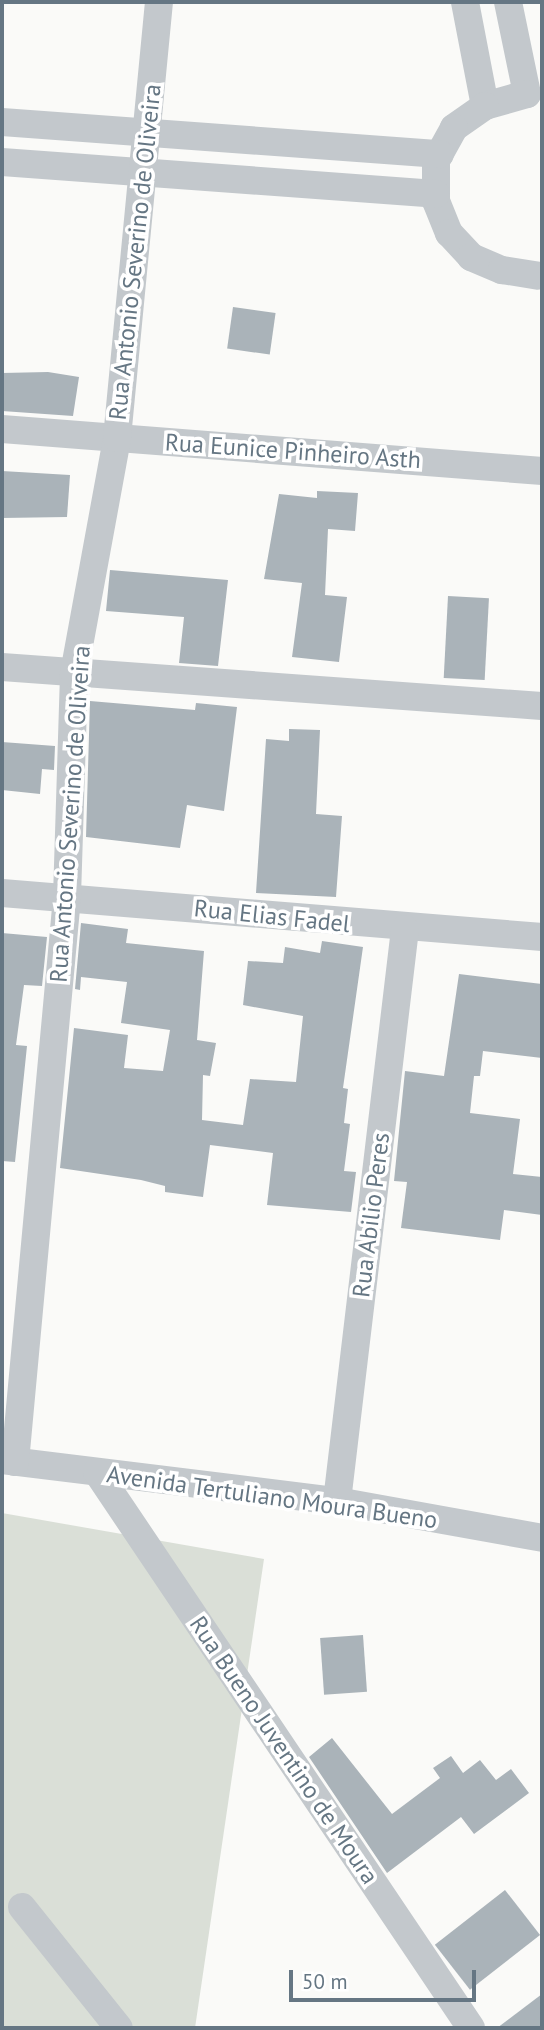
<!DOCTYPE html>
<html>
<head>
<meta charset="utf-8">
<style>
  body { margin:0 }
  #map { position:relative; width:544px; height:2030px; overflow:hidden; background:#fafaf8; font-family:"PT Sans",sans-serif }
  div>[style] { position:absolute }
  .green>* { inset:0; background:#dadfd7 }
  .building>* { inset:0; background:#aab3b9; transform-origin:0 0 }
  .minor>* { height:28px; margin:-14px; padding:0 14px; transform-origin:14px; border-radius:14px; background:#c3c8cc }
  span { translate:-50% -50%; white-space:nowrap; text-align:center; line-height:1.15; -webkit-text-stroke:7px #fff; paint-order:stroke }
  .street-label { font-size:24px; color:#657683 }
  .frame { position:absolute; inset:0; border:4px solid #657683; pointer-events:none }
  .scale { position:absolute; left:289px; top:1970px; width:187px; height:32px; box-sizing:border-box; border:4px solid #657683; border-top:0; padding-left:9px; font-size:21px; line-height:24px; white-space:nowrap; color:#657683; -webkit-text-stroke:5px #fff; paint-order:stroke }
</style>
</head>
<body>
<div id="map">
  <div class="green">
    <div style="clip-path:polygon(2px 1513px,264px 1559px,195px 2028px,2px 2028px)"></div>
  </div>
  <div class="building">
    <div style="left:233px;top:307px;width:43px;height:42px;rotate:8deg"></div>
    <div style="clip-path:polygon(48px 372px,79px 377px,73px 416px,2px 411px,2px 373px)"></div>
    <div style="clip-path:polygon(2px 471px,70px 475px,67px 517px,2px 518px)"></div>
    <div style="clip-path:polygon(317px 491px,358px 493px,355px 531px,328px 529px,325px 595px,347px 597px,339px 662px,292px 657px,302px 583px,264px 579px,279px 494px,317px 498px)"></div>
    <div style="clip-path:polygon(110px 570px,228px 580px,218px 666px,179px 663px,184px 617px,106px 611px)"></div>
    <div style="left:448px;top:596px;width:41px;height:82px;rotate:3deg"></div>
    <div style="clip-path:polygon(90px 701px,195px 710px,196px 703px,237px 707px,224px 811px,187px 805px,180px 848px,86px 837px)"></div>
    <div style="clip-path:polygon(289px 729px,320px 730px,316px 814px,342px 816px,336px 897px,256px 893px,266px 739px,289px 741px)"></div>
    <div style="clip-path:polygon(2px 742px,55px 746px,54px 770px,42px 769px,40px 794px,2px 790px)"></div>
    <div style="clip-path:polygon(81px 923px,128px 929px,126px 943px,204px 951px,197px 1040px,216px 1043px,210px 1076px,203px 1075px,202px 1120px,243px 1125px,250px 1079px,296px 1082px,303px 1016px,243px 1005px,248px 961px,283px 963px,285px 947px,320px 953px,322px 941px,363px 947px,343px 1088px,348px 1089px,344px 1123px,350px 1124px,344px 1171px,356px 1172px,351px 1212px,267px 1205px,273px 1153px,210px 1145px,203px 1197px,165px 1192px,165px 1186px,141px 1180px,60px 1168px,74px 1028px,128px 1035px,124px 1068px,163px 1071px,170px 1030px,121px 1023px,127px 982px,81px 977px,80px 990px,75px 989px)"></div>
    <div style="clip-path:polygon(2px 933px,47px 937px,42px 986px,24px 985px,16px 1045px,27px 1046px,15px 1162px,2px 1161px)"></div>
    <div style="clip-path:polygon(459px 974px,542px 984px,542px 1058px,483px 1051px,480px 1076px,474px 1076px,470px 1113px,520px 1119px,513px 1174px,542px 1177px,542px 1215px,504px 1210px,500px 1240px,401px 1228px,407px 1182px,394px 1181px,405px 1071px,444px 1076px)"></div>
    <div style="left:363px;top:1635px;width:57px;height:43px;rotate:86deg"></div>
    <div style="clip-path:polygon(332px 1738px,392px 1814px,440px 1778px,433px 1768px,451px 1756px,463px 1773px,480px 1760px,496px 1780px,511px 1769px,529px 1793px,474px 1834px,461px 1817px,387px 1873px,309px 1757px)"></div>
    <div style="left:505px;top:1890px;width:57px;height:89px;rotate:52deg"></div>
    <div style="clip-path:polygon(542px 1994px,542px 2028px,497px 2028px)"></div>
  </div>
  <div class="minor">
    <div style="left:465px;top:2px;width:106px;rotate:79.1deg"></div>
    <div style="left:508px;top:2px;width:94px;rotate:78.3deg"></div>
    <div style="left:527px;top:94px;width:44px;rotate:164.1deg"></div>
    <div style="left:485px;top:106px;width:38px;rotate:145deg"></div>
    <div style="left:454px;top:128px;width:38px;rotate:119deg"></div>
    <div style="left:436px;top:161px;width:40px;rotate:90deg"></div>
    <div style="left:436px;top:201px;width:35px;rotate:68deg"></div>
    <div style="left:449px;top:233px;width:33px;rotate:47deg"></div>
    <div style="left:471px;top:257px;width:34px;rotate:23deg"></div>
    <div style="left:502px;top:270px;width:36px;rotate:9deg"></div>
    <div style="left:2px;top:122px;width:439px;rotate:4.2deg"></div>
    <div style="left:2px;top:162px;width:435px;rotate:4.2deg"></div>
    <div style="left:2px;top:429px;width:542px;rotate:4.45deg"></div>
    <div style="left:2px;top:667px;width:541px;rotate:4.13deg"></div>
    <div style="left:2px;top:893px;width:542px;rotate:4.66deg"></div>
    <div style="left:2px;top:1460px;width:337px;rotate:7deg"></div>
    <div style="left:337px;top:1501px;width:208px;rotate:10.2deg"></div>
    <div style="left:15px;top:1462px;width:567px;rotate:-84.74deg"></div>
    <div style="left:67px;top:897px;width:224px;rotate:-88.2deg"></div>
    <div style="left:74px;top:673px;width:239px;rotate:-79.6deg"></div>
    <div style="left:117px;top:438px;width:438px;rotate:-84.5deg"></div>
    <div style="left:97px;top:1472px;width:670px;rotate:56.07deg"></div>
    <div style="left:337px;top:1501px;width:576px;rotate:-83.22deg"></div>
    <div style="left:22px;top:1907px;width:155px;rotate:51.3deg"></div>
  </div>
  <div class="street-label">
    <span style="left:135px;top:252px;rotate:-84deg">Rua Antonio Severino de Oliveira</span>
    <span style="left:293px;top:451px;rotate:4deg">Rua Eunice Pinheiro Asth</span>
    <span style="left:70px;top:814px;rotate:-86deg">Rua Antonio Severino de Oliveira</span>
    <span style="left:272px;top:916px;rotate:6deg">Rua Elias Fadel</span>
    <span style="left:371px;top:1215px;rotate:-83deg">Rua Abilio Peres</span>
    <span style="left:272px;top:1497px;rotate:8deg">Avenida Tertuliano Moura Bueno</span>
    <span style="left:284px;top:1750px;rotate:56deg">Rua Bueno Juventino de Moura</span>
  </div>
  <div class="frame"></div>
  <div class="scale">50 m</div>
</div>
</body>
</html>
